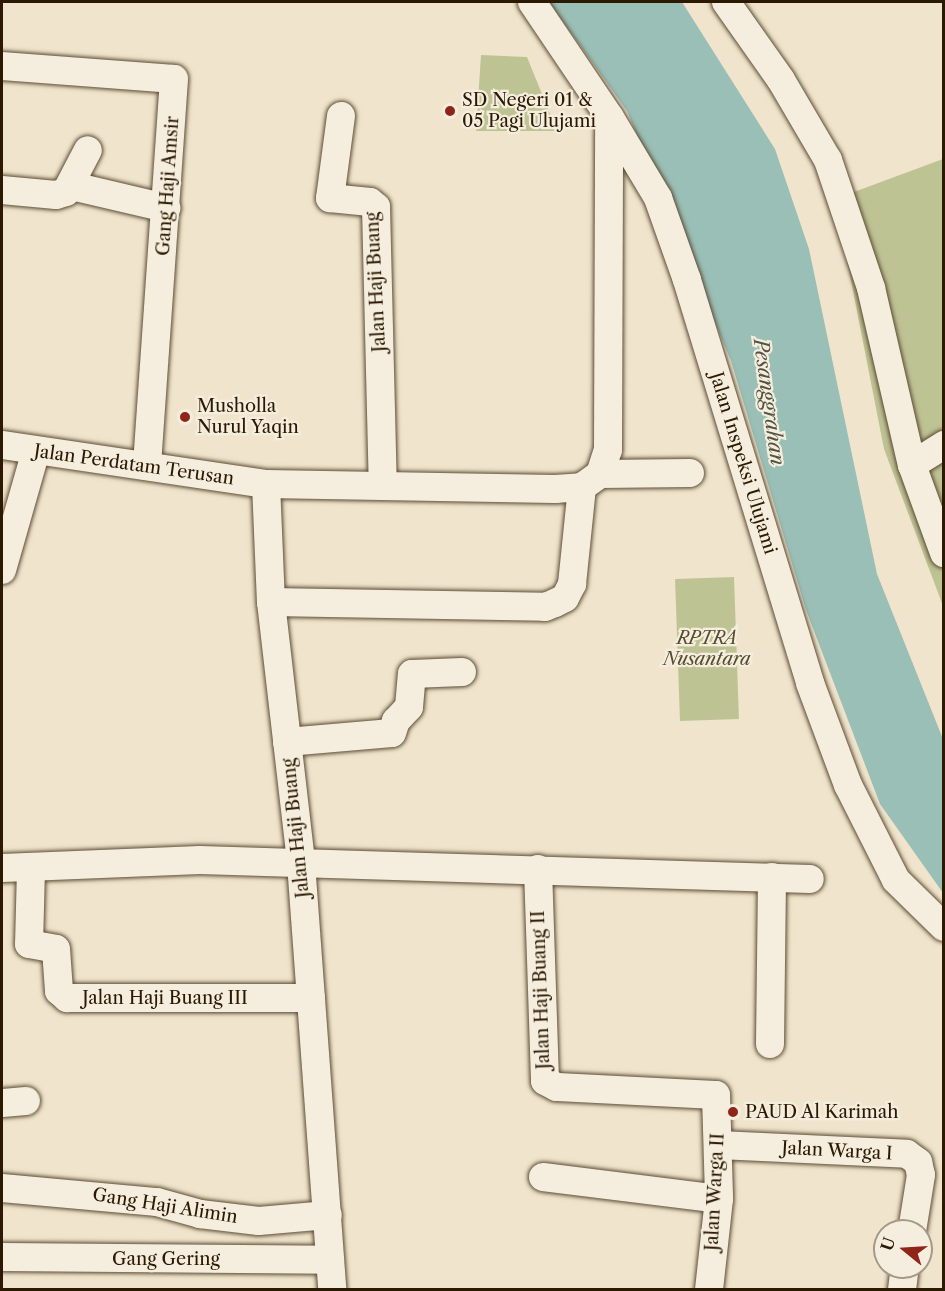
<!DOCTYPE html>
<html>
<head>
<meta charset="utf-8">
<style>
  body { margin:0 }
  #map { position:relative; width:945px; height:1291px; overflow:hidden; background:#f0e5cc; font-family:"Libre Caslon Text",serif }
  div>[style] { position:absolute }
  .green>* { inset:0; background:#bec394; transform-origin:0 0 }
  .water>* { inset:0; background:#9abfb7 }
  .roads { filter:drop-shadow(0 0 2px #5d4c34) drop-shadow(0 0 2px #5d4c34) }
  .street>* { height:28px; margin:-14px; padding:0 14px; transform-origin:14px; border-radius:14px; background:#f5eede }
  .dots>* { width:16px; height:16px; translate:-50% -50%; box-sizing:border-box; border:3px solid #f5eede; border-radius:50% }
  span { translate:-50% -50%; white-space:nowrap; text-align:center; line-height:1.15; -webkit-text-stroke:4.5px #f5eede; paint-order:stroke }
  .poi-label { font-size:18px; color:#2c1902 }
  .left { translate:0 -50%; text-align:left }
  .street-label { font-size:18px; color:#2c1902 }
  .park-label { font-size:18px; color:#584c2e; font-style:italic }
  .water-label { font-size:20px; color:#525341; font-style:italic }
  .frame { position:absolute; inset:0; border:3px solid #2c1902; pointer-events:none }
  .north { position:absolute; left:873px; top:1219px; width:60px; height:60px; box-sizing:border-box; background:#f5eede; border:2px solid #a59986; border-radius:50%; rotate:288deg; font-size:16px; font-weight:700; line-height:24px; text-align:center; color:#2c1902 }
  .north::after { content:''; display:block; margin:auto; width:21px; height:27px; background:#8f2418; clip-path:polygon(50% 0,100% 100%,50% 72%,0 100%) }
</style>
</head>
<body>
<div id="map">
  <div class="green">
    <div style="clip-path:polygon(481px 55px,527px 57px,557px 131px,476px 131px)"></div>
    <div style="clip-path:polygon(943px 159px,943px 606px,884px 449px,835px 199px)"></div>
    <div style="left:734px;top:577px;width:142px;height:59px;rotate:88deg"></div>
  </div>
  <div class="water">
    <div style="clip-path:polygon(549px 2px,682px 2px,775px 149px,809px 249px,877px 574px,943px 739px,943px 893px,880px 804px,806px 610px,731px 361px,627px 111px)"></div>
  </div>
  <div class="roads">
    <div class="street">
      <div style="left:532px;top:2px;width:138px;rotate:56deg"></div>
      <div style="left:609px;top:116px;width:96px;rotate:59.1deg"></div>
      <div style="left:658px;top:198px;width:87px;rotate:70.5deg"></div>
      <div style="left:687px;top:280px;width:421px;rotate:73deg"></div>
      <div style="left:810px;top:683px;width:109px;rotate:69.6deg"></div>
      <div style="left:848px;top:785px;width:106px;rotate:63.2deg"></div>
      <div style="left:896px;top:880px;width:67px;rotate:44.4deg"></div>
      <div style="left:726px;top:2px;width:95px;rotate:54.8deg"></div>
      <div style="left:781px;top:80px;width:93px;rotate:59.6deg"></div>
      <div style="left:828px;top:160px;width:135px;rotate:71.4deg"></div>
      <div style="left:871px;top:288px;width:182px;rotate:77deg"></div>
      <div style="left:912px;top:465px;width:94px;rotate:70deg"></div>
      <div style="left:2px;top:66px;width:172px;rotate:4.3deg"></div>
      <div style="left:174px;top:79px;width:388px;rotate:94deg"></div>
      <div style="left:341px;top:116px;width:83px;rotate:97.6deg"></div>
      <div style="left:330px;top:198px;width:40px;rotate:5.7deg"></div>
      <div style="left:370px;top:202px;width:8px;rotate:40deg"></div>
      <div style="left:376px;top:207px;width:279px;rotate:88.6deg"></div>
      <div style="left:72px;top:186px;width:97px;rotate:13.2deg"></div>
      <div style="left:2px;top:190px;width:54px;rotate:5.3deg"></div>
      <div style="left:56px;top:195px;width:10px;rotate:-17deg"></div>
      <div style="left:66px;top:192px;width:47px;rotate:-62.4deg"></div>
      <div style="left:2px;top:445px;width:267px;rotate:8.4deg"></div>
      <div style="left:266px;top:484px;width:289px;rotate:1deg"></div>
      <div style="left:555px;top:489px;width:27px;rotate:-4deg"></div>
      <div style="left:582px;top:487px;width:22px;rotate:-36deg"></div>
      <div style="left:600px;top:474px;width:90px;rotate:-0.6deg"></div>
      <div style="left:912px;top:465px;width:38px;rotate:-32deg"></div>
      <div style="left:600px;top:474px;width:25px;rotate:-72deg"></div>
      <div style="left:608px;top:450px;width:332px;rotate:-89.8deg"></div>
      <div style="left:266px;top:484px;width:118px;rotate:87.6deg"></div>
      <div style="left:271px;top:602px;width:263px;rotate:83.4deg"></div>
      <div style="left:301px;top:863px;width:428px;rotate:85.8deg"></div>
      <div style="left:2px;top:570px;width:124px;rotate:-74.1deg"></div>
      <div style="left:271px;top:602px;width:274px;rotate:1deg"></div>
      <div style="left:545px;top:607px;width:11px;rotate:-22deg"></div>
      <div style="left:555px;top:603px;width:11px;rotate:-27deg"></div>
      <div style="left:565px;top:598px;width:16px;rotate:-63deg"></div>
      <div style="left:572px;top:584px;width:98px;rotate:-84.1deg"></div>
      <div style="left:287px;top:742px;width:105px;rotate:-4.9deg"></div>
      <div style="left:392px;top:733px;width:13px;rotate:-72deg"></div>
      <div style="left:396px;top:721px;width:19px;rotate:-47deg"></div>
      <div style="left:409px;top:707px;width:33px;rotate:-85deg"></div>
      <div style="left:412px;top:674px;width:50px;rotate:-2.3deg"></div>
      <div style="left:2px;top:868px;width:198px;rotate:-2.3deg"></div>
      <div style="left:200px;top:860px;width:610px;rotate:1.78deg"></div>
      <div style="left:31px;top:869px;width:75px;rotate:91.5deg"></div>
      <div style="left:29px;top:944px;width:27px;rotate:10deg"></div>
      <div style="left:56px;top:949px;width:42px;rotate:85.9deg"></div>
      <div style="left:59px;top:991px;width:11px;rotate:41deg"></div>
      <div style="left:67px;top:998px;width:244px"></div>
      <div style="left:538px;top:869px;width:212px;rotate:88.1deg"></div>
      <div style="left:545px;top:1081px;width:13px;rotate:27deg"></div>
      <div style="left:557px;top:1087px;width:159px;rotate:2.9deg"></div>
      <div style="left:716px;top:1095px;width:104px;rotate:88.3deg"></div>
      <div style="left:719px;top:1199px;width:92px;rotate:96.3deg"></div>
      <div style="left:770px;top:1044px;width:167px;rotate:-89.3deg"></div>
      <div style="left:2px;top:1103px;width:24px;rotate:-5deg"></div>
      <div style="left:719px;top:1145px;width:188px;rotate:2.7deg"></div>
      <div style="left:907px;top:1154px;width:14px;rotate:36deg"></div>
      <div style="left:918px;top:1162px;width:13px;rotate:77deg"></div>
      <div style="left:921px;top:1175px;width:57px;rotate:99.1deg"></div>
      <div style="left:543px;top:1177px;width:177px;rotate:7.1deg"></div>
      <div style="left:2px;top:1188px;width:156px;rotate:5.2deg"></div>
      <div style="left:157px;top:1202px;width:45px;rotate:15.6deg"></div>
      <div style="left:200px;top:1214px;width:59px;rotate:6.8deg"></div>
      <div style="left:259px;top:1221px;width:69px;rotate:-5deg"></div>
      <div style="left:2px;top:1257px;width:328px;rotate:0.5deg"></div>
      <div style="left:902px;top:1290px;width:23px;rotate:-83deg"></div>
    </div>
  </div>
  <div class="dots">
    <div style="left:450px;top:111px;background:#8f2418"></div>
    <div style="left:185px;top:417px;background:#8f2418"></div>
    <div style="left:733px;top:1112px;background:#8f2418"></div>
  </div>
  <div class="poi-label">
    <span class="left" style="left:462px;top:111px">SD Negeri 01 &amp;<br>05 Pagi Ulujami</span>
    <span class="left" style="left:197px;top:417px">Musholla<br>Nurul Yaqin</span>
    <span class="left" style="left:745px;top:1112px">PAUD Al Karimah</span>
  </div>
  <div class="street-label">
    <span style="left:168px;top:186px;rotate:-86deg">Gang Haji Amsir</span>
    <span style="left:376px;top:282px;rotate:-93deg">Jalan Haji Buang</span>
    <span style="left:743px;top:463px;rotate:73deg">Jalan Inspeksi Ulujami</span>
    <span style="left:134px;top:465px;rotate:8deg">Jalan Perdatam Terusan</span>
    <span style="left:296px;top:828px;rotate:-96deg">Jalan Haji Buang</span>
    <span style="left:541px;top:990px;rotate:-92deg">Jalan Haji Buang II</span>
    <span style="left:165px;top:998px">Jalan Haji Buang III</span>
    <span style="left:837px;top:1151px;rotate:3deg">Jalan Warga I</span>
    <span style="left:715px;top:1192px;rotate:-87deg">Jalan Warga II</span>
    <span style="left:165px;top:1206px;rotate:9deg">Gang Haji Alimin</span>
    <span style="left:166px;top:1259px">Gang Gering</span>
  </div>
  <div class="park-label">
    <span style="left:707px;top:649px">RPTRA<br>Nusantara</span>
  </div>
  <div class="water-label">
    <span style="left:769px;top:402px;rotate:82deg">Pesanggrahan</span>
  </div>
  <div class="frame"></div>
  <div class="north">U</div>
</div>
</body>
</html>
